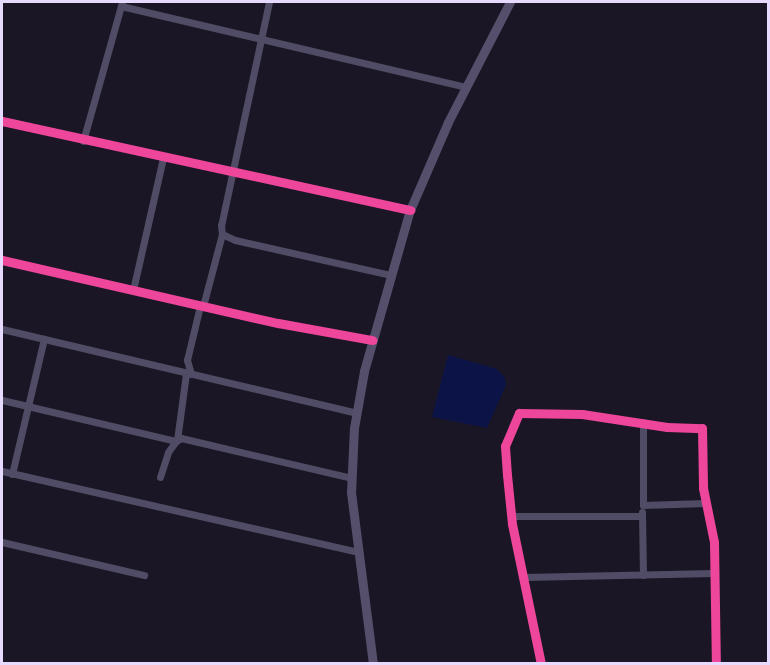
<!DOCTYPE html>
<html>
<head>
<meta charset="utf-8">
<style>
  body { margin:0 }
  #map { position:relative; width:770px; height:665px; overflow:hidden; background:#1b1625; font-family:Commissioner,sans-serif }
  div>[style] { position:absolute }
  .water>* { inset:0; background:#0c1447 }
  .street>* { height:7px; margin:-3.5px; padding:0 3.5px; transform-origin:3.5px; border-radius:3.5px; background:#514c65 }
  .secondary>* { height:9px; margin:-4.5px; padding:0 4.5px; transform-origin:4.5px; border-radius:4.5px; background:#564f6b }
  .cycleway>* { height:9px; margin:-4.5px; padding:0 4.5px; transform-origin:4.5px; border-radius:4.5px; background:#ed469a }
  span { translate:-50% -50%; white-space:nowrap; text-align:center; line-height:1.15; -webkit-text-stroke:4.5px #1a102b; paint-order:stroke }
  .frame { position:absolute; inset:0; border:3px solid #e6daff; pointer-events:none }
</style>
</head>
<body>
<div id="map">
  <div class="water">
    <div style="clip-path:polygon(448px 355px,497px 369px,505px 378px,506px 385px,487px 428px,432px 417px)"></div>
  </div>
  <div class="street">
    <div style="left:269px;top:2px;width:228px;rotate:102.1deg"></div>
    <div style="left:221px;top:225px;width:9px;rotate:84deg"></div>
    <div style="left:222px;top:234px;width:14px;rotate:25deg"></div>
    <div style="left:235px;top:240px;width:159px;rotate:12.7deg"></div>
    <div style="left:121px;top:6px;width:355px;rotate:13.2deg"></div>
    <div style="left:2px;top:121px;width:418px;rotate:12.3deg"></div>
    <div style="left:83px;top:141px;width:144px;rotate:-74.3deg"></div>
    <div style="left:2px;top:260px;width:283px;rotate:12.9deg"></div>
    <div style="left:278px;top:323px;width:96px;rotate:10.3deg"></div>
    <div style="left:133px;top:290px;width:135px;rotate:-77.2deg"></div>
    <div style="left:203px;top:306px;width:74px;rotate:-75.2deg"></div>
    <div style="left:2px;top:329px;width:364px;rotate:13.3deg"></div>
    <div style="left:191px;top:374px;width:15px;rotate:-106deg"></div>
    <div style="left:187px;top:360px;width:56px;rotate:-76.5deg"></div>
    <div style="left:2px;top:400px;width:179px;rotate:13.3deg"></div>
    <div style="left:643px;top:422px;width:83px;rotate:90deg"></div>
    <div style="left:643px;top:505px;width:63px;rotate:-1.8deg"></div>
    <div style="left:177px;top:440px;width:68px;rotate:-82.3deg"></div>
    <div style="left:2px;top:471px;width:365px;rotate:12.8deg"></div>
    <div style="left:12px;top:474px;width:139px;rotate:-76.7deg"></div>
    <div style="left:160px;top:477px;width:26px;rotate:-72deg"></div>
    <div style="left:168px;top:452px;width:14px;rotate:-54deg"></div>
    <div style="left:176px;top:441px;width:6px;rotate:-31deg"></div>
    <div style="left:181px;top:438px;width:175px;rotate:13.2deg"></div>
    <div style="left:642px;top:512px;width:63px;rotate:89.1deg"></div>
    <div style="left:511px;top:516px;width:131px"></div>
    <div style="left:2px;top:542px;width:146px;rotate:13.1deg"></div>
    <div style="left:524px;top:577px;width:190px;rotate:-1.2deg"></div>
    <div style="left:541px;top:664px;width:143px;rotate:-101.7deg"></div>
    <div style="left:512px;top:524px;width:49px;rotate:-95.8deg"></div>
    <div style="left:507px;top:475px;width:29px;rotate:-94deg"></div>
    <div style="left:505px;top:446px;width:36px;rotate:-67deg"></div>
    <div style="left:519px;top:413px;width:63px;rotate:0.9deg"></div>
    <div style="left:582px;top:414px;width:86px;rotate:8.7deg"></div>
    <div style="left:667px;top:427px;width:35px;rotate:2deg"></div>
    <div style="left:702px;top:428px;width:60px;rotate:89deg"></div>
    <div style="left:703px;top:488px;width:55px;rotate:78.5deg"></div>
    <div style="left:714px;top:542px;width:122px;rotate:89.1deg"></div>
  </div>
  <div class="secondary">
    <div style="left:373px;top:664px;width:172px;rotate:-97.3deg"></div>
    <div style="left:351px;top:493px;width:65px;rotate:-87.4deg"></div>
    <div style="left:354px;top:428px;width:58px;rotate:-80deg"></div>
    <div style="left:364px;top:371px;width:167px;rotate:-74.1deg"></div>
    <div style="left:410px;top:210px;width:96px;rotate:-66.6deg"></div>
    <div style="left:448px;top:122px;width:135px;rotate:-62.7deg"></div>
  </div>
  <div class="cycleway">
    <div style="left:2px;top:121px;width:418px;rotate:12.3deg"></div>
    <div style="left:2px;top:260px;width:283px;rotate:12.9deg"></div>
    <div style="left:278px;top:323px;width:96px;rotate:10.3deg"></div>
    <div style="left:541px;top:664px;width:143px;rotate:-101.7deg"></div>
    <div style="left:512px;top:524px;width:49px;rotate:-95.8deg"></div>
    <div style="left:507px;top:475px;width:29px;rotate:-94deg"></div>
    <div style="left:505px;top:446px;width:36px;rotate:-67deg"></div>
    <div style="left:519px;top:413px;width:63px;rotate:0.9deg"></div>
    <div style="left:582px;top:414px;width:86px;rotate:8.7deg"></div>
    <div style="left:667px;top:427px;width:35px;rotate:2deg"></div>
    <div style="left:702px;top:428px;width:60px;rotate:89deg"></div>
    <div style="left:703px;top:488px;width:55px;rotate:78.5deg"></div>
    <div style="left:714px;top:542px;width:122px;rotate:89.1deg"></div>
  </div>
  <div class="frame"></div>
</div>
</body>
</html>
